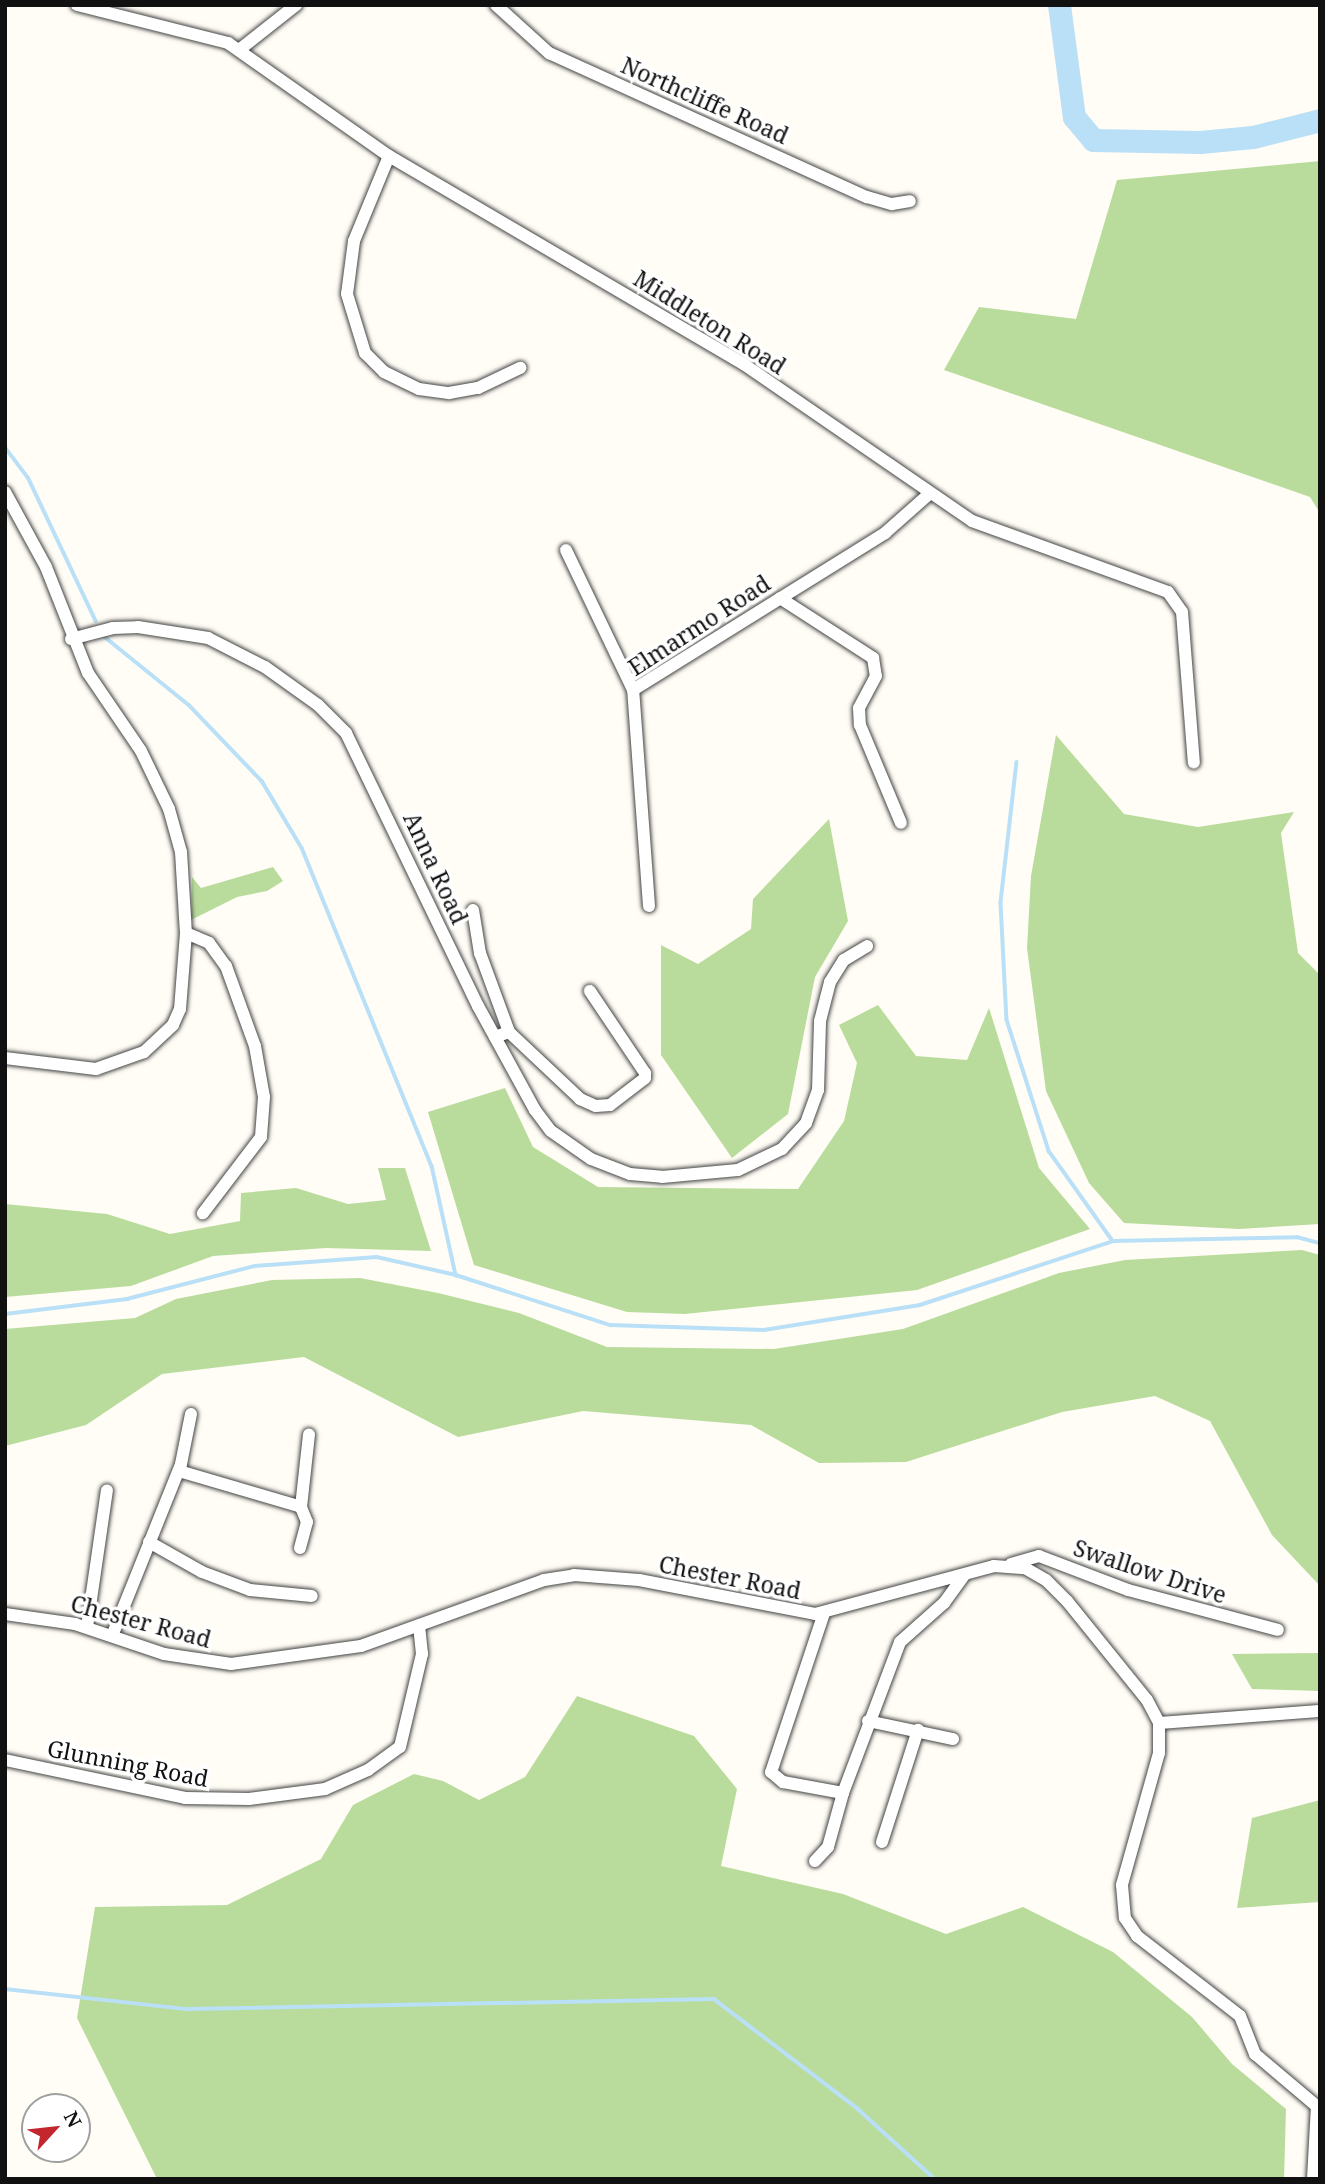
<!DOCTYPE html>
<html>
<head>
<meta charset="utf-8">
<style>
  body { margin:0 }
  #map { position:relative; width:1325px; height:2184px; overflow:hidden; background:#fffdf5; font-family:"Noto Serif",serif }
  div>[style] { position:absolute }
  .forest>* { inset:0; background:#b9dc9c }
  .stream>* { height:3.5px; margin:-1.75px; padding:0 1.75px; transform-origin:1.75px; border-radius:1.75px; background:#b9e0f7 }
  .river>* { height:23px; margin:-11.5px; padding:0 11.5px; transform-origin:11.5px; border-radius:11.5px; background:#b9e0f7 }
  .roads { filter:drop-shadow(0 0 2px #444) drop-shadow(0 0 2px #444) }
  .street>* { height:12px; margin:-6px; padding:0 6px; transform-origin:6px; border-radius:6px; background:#fff }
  span { translate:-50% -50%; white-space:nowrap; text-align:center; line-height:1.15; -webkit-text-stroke:7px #fff; paint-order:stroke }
  .street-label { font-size:23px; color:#111 }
  .frame { position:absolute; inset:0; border:7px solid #111; pointer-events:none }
  .north { position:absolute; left:21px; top:2093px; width:70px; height:70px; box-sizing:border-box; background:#fff; border:2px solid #a0a0a0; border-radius:50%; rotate:63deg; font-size:19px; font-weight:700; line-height:28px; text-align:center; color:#111 }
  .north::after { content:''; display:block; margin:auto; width:24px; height:32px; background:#c4262e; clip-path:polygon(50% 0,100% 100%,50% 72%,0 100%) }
</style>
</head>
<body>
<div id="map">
  <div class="forest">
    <div style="clip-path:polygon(1320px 161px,1320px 513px,1310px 497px,944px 370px,979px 307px,1076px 319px,1117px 180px)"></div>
    <div style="clip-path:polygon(1056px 735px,1124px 814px,1198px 827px,1294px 812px,1281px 833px,1298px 953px,1320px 975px,1320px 1224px,1239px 1229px,1124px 1223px,1089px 1183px,1046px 1091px,1027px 948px,1031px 876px)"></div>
    <div style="clip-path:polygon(829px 819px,848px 921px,815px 977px,788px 1114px,732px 1158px,661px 1055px,661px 945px,698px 964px,751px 929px,753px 899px)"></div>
    <div style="clip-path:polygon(273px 867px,283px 881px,267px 891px,237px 897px,191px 920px,192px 877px,201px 888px)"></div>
    <div style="clip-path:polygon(878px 1005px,916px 1056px,967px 1060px,989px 1008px,1039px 1168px,1090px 1229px,917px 1290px,685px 1314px,627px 1312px,474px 1265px,428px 1112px,505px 1088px,533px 1147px,598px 1187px,798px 1189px,844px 1121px,857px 1063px,839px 1025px)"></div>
    <div style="clip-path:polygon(378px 1168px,405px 1168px,431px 1251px,326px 1248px,213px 1256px,131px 1286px,5px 1297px,5px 1204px,107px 1214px,170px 1234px,240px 1221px,241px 1193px,296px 1188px,348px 1204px,386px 1200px)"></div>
    <div style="clip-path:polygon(1302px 1250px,1320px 1255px,1320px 1586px,1272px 1535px,1210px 1421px,1155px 1396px,1062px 1412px,906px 1462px,819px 1463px,751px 1425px,583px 1411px,458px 1437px,304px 1357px,162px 1374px,86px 1425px,5px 1446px,5px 1329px,135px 1318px,176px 1299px,272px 1280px,360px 1278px,438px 1293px,519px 1313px,607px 1347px,774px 1349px,903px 1329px,1059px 1273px,1125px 1260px)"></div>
    <div style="clip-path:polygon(1320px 1653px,1320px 1691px,1252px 1689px,1232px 1654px)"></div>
    <div style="clip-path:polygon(577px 1696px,694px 1736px,737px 1789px,721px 1866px,843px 1894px,946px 1934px,1023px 1907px,1113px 1952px,1192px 2017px,1232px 2064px,1286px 2109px,1284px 2179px,157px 2179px,77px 2018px,95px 1907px,227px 1905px,321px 1859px,353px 1805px,414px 1774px,443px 1781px,479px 1800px,525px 1777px)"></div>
    <div style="clip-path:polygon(1320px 1800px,1320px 1902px,1237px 1908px,1252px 1818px)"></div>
  </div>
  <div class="stream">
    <div style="left:1061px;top:9px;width:5px;rotate:-53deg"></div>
    <div style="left:5px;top:447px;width:38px;rotate:53deg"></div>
    <div style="left:28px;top:477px;width:159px;rotate:64.7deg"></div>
    <div style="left:105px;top:637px;width:108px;rotate:39deg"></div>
    <div style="left:189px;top:705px;width:105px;rotate:46.2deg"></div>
    <div style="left:262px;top:781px;width:78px;rotate:59.2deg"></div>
    <div style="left:302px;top:848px;width:344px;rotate:67.8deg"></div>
    <div style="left:432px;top:1166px;width:112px;rotate:77.6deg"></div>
    <div style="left:1017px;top:762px;width:142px;rotate:96.5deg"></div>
    <div style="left:1001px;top:903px;width:117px;rotate:87.1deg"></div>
    <div style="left:1007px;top:1020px;width:138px;rotate:72.2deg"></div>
    <div style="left:1049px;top:1151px;width:110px;rotate:54.6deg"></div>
    <div style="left:5px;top:1314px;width:123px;rotate:-7deg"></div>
    <div style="left:127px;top:1299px;width:132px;rotate:-14.5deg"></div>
    <div style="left:255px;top:1266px;width:122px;rotate:-4.2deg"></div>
    <div style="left:377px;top:1257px;width:81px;rotate:12.8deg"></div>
    <div style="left:456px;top:1275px;width:162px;rotate:18deg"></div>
    <div style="left:610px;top:1325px;width:154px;rotate:1.9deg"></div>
    <div style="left:764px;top:1330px;width:158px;rotate:-9.1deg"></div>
    <div style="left:920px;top:1305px;width:203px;rotate:-18.3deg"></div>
    <div style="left:1113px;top:1241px;width:184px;rotate:-1.2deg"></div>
    <div style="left:1297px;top:1237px;width:24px;rotate:15deg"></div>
    <div style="left:5px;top:1989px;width:183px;rotate:6.3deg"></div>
    <div style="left:187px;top:2009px;width:527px;rotate:-1.09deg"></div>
    <div style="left:714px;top:1999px;width:180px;rotate:37.3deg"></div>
    <div style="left:857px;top:2108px;width:105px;rotate:42.3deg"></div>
  </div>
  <div class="river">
    <div style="left:1059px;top:5px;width:113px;rotate:82.4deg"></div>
    <div style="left:1074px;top:117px;width:30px;rotate:50deg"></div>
    <div style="left:1093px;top:140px;width:107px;rotate:1.1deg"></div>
    <div style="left:1200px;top:142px;width:53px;rotate:-5.4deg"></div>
    <div style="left:1253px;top:137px;width:69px;rotate:-14.2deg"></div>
  </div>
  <div class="roads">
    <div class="street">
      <div style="left:77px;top:5px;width:156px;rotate:14.1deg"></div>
      <div style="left:228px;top:43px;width:197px;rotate:35.1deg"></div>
      <div style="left:389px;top:156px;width:413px;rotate:30.4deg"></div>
      <div style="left:745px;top:365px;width:275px;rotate:34.5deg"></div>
      <div style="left:972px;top:521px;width:208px;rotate:19.9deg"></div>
      <div style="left:1168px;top:592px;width:24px;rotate:55deg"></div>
      <div style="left:1182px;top:612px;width:151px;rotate:85.5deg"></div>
      <div style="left:496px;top:5px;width:72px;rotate:42.2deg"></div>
      <div style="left:549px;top:53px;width:349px;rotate:24.4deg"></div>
      <div style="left:867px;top:197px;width:26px;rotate:16deg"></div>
      <div style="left:892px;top:204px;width:18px;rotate:-9deg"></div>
      <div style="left:239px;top:50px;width:73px;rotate:-38.3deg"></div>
      <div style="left:389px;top:156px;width:92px;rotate:112.4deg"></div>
      <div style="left:354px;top:241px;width:53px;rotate:97.5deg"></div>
      <div style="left:347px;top:294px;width:62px;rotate:73deg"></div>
      <div style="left:365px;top:353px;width:27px;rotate:45deg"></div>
      <div style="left:384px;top:372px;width:39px;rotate:26deg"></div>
      <div style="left:419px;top:389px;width:30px;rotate:8deg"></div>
      <div style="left:449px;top:393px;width:29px;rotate:-10deg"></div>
      <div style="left:478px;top:388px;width:47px;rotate:-25.5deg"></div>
      <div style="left:5px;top:492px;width:85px;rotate:61.3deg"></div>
      <div style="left:46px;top:567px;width:114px;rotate:68.4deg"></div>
      <div style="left:88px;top:673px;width:94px;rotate:55.8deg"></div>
      <div style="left:141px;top:751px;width:64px;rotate:64.2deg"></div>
      <div style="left:169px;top:809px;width:45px;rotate:74.4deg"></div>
      <div style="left:181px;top:852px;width:81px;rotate:86.5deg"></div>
      <div style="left:186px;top:933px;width:76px;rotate:94.5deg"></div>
      <div style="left:180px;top:1009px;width:17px;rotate:114deg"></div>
      <div style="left:173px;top:1025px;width:40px;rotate:137deg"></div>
      <div style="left:144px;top:1052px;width:51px;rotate:160.5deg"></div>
      <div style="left:96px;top:1069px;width:92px;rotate:-173.1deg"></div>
      <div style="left:566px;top:550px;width:155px;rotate:64.4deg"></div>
      <div style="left:780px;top:598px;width:111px;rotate:32.8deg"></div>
      <div style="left:873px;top:658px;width:18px;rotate:81deg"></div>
      <div style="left:876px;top:676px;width:36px;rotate:118deg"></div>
      <div style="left:859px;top:708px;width:17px;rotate:87deg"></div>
      <div style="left:860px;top:725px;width:106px;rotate:67.3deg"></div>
      <div style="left:71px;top:639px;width:43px;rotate:-14.7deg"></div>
      <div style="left:113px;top:628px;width:25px;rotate:-2deg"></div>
      <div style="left:138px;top:627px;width:71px;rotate:8.9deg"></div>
      <div style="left:208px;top:638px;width:64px;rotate:27deg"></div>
      <div style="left:265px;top:667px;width:65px;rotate:35.6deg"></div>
      <div style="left:318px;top:705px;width:40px;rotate:45deg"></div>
      <div style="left:346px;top:733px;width:303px;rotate:64.2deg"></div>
      <div style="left:478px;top:1006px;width:119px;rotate:61.3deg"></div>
      <div style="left:535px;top:1110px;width:26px;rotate:53deg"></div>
      <div style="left:551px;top:1131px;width:49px;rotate:35deg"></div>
      <div style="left:591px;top:1159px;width:42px;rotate:21deg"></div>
      <div style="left:630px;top:1174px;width:32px;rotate:5deg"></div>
      <div style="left:662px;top:1177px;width:76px;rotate:-5.3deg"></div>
      <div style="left:738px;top:1170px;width:49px;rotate:-25.5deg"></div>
      <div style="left:782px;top:1149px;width:35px;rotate:-47deg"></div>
      <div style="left:806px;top:1123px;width:35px;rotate:-70deg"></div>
      <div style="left:818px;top:1090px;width:69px;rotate:-88.3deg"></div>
      <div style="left:820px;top:1021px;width:40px;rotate:-75.6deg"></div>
      <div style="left:830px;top:982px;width:26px;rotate:-58deg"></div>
      <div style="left:844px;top:960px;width:27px;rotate:-31deg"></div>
      <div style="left:649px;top:906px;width:217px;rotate:-94.2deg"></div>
      <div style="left:633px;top:690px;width:297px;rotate:-31.9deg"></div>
      <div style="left:885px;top:533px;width:57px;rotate:-41.5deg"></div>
      <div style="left:473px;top:910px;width:44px;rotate:80.8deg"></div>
      <div style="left:480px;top:953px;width:84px;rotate:69.8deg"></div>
      <div style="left:186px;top:933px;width:25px;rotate:23deg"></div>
      <div style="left:209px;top:943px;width:29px;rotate:54deg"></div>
      <div style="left:226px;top:966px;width:85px;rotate:70.1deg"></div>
      <div style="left:255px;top:1046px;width:52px;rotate:80deg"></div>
      <div style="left:264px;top:1097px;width:40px;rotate:94.3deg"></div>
      <div style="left:261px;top:1137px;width:96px;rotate:127.3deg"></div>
      <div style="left:495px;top:1037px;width:15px;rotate:-20deg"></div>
      <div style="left:509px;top:1032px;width:98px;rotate:43.3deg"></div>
      <div style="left:580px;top:1099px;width:17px;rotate:24deg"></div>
      <div style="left:596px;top:1106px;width:14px;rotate:-4deg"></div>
      <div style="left:610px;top:1105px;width:44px;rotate:-37.6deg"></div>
      <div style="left:645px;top:1078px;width:5px;rotate:-90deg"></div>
      <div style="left:645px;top:1073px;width:99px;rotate:-123.9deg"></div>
      <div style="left:179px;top:1471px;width:127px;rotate:16.4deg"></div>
      <div style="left:149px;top:1542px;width:61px;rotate:29.5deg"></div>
      <div style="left:202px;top:1572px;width:51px;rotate:20.6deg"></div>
      <div style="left:250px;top:1590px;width:62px;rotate:5.5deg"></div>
      <div style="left:300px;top:1548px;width:27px;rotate:-75deg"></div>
      <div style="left:307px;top:1522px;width:16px;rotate:-112deg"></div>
      <div style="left:301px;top:1507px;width:73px;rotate:-83.7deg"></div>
      <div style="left:1011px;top:1564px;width:29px;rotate:-16deg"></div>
      <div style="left:1039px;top:1556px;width:95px;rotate:20.9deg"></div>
      <div style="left:1128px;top:1590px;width:155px;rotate:14.9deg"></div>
      <div style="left:824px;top:1613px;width:168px;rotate:108.4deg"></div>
      <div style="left:771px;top:1772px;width:16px;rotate:40deg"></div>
      <div style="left:783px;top:1782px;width:61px;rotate:10.4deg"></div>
      <div style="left:843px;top:1793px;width:161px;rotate:-69.3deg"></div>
      <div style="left:900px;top:1642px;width:59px;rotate:-41.6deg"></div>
      <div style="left:944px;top:1603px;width:34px;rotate:-54deg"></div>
      <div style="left:5px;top:1614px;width:71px;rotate:8.1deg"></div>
      <div style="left:75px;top:1624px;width:94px;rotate:18.6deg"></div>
      <div style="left:164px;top:1654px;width:68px;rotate:8.5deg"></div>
      <div style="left:231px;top:1664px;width:131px;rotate:-7.9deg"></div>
      <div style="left:361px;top:1646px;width:195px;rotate:-19.8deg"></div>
      <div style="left:544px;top:1580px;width:30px;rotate:-9deg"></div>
      <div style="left:574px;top:1575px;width:65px;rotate:4.4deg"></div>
      <div style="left:639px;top:1580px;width:179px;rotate:10.9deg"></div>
      <div style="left:815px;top:1614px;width:185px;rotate:-15deg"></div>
      <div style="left:994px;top:1566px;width:31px;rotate:4deg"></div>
      <div style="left:1025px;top:1568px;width:24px;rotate:30deg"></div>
      <div style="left:1046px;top:1580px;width:30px;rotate:45deg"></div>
      <div style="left:1067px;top:1601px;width:127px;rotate:51.1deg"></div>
      <div style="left:1147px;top:1700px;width:26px;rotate:62deg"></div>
      <div style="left:1159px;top:1723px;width:30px;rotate:90deg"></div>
      <div style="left:1159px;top:1753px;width:137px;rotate:105.7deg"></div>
      <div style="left:1122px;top:1885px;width:33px;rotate:85deg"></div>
      <div style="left:1125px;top:1918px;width:22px;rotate:56deg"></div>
      <div style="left:1137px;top:1936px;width:130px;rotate:37.8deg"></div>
      <div style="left:1240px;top:2016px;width:41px;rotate:68.5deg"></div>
      <div style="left:1255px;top:2054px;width:85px;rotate:40.2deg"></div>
      <div style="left:87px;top:1627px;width:138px;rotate:-81.7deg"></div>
      <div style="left:112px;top:1636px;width:185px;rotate:-68.1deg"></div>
      <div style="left:181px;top:1464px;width:51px;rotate:-78.7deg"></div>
      <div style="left:868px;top:1721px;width:87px;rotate:12deg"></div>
      <div style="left:1159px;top:1723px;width:161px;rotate:-4.3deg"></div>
      <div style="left:5px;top:1760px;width:184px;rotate:11.9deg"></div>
      <div style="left:185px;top:1798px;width:64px;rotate:0.9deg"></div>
      <div style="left:249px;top:1799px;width:77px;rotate:-7.5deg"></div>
      <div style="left:325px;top:1789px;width:47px;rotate:-23.8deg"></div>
      <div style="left:368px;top:1770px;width:39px;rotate:-36deg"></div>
      <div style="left:400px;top:1747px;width:96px;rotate:-76.7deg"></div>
      <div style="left:422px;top:1654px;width:29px;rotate:-96deg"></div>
      <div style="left:882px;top:1842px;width:118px;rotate:-72.2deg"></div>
      <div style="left:815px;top:1861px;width:19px;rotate:-47deg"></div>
      <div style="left:828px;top:1847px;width:56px;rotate:-74.5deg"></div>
      <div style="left:1313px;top:2179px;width:73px;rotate:-86.9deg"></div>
    </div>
  </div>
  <div class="street-label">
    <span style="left:705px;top:100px;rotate:24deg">Northcliffe Road</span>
    <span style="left:710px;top:322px;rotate:32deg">Middleton Road</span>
    <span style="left:699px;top:625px;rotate:-33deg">Elmarmo Road</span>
    <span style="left:436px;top:868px;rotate:65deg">Anna Road</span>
    <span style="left:1150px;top:1571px;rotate:18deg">Swallow Drive</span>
    <span style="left:730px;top:1577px;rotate:11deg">Chester Road</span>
    <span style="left:141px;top:1621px;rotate:15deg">Chester Road</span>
    <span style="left:128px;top:1763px;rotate:11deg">Glunning Road</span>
  </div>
  <div class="frame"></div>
  <div class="north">N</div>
</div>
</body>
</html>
